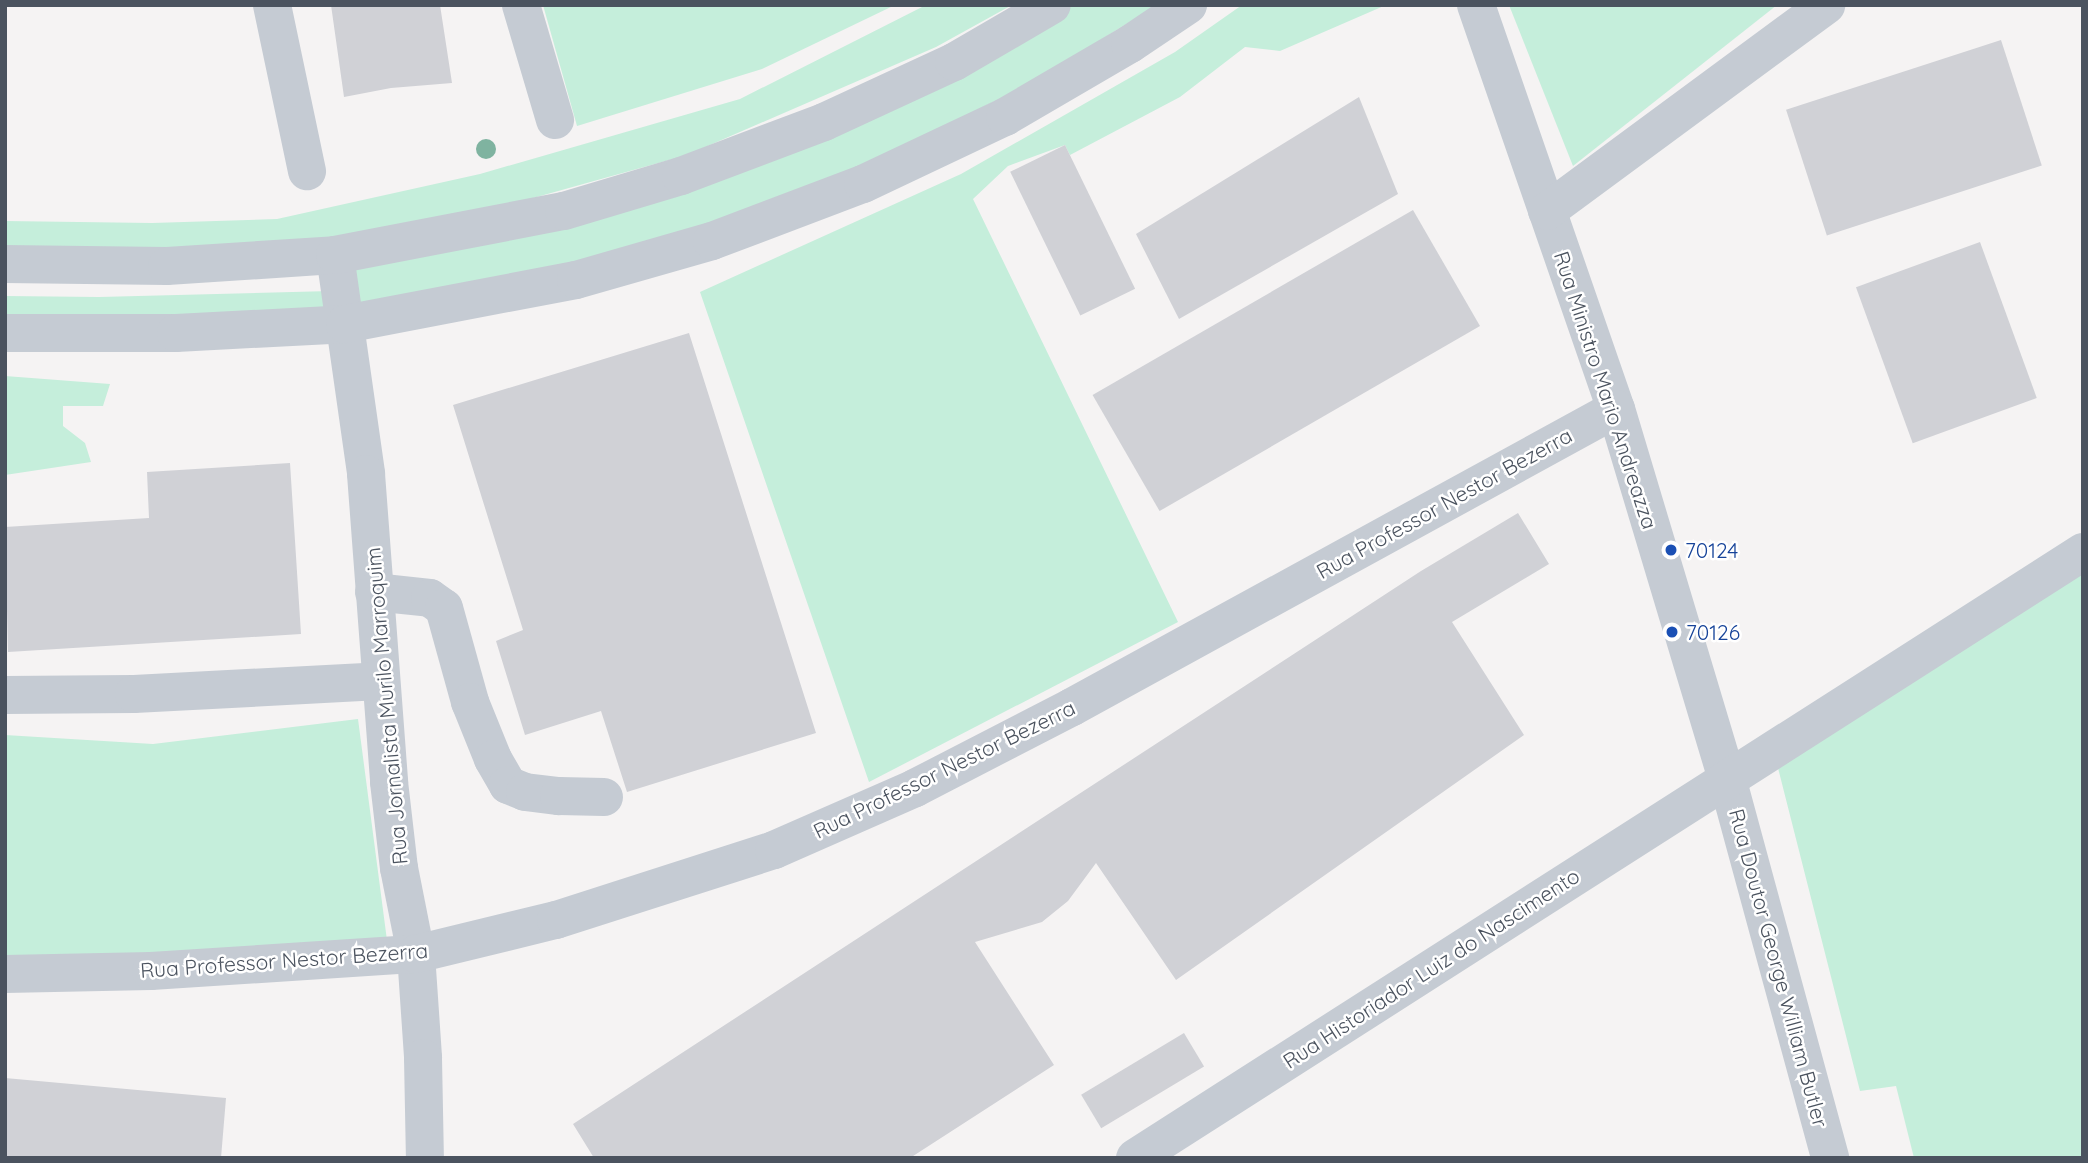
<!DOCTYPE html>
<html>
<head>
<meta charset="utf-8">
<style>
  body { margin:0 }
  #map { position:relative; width:2088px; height:1163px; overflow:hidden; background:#f5f3f3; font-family:Quicksand,sans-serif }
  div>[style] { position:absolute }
  .green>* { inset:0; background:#c5eedb }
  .building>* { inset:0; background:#d0d1d6; transform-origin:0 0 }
  .minor>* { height:38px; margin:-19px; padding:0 19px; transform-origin:19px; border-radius:19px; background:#c5cbd3 }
  .trees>* { width:20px; height:20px; margin:-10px; border-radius:50%; background:#7fb3a0 }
  .dots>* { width:19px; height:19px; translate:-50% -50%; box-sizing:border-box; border:4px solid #fff; border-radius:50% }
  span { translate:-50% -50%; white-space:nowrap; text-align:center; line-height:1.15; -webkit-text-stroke:5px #fff; paint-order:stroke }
  .street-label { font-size:21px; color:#4b535f }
  .transit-label { font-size:21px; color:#164399 }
  .left { translate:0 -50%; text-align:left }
  .frame { position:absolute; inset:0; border:7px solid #4b535f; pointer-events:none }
</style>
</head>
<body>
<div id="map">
  <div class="green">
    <div style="clip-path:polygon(543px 5px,895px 5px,762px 69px,577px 126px)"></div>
    <div style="clip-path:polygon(926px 5px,1012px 5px,936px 47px,687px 155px,526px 200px,324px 240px,245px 250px,5px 252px,5px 221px,152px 223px,277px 219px,480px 174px,740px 99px)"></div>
    <div style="clip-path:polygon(1074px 5px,1157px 5px,1031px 83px,857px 170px,694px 233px,541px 276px,357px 306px,350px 263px,576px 215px,1023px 35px)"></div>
    <div style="clip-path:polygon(1242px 5px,1386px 5px,1280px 51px,1245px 47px,1180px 97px,1070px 155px,1065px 145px,1008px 166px,973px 199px,1178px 622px,869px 782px,700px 292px,961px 174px,1175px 52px)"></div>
    <div style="clip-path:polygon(1509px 5px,1777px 5px,1573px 166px)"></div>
    <div style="clip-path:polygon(331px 291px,334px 313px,5px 333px,5px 296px,99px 297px)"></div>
    <div style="clip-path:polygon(5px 376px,110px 384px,103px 406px,63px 406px,63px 426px,85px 443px,91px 462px,5px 475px)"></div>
    <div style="clip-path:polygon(2083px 563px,2083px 1158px,1914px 1158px,1896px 1086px,1860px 1091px,1778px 768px)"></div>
    <div style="clip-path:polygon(358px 719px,388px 948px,5px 960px,5px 735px,153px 744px)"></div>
  </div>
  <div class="building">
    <div style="clip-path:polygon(331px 5px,440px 5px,452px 83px,391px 88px,344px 97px)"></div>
    <div style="left:2001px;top:40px;width:132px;height:226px;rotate:72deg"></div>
    <div style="clip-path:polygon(1359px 97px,1398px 194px,1179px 319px,1136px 234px)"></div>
    <div style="left:1065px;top:145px;width:160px;height:61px;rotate:64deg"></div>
    <div style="left:1413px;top:210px;width:134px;height:370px;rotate:60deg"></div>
    <div style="left:1980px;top:242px;width:166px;height:132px;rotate:70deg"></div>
    <div style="clip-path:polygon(689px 333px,816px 733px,627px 792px,601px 711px,525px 735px,496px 641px,523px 630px,453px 405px)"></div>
    <div style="clip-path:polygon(290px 463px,301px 634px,8px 652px,5px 527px,149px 518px,147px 472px)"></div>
    <div style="clip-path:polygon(1518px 513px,1549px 564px,1452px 622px,1524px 735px,1176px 980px,1096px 863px,1068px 901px,1042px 922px,975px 942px,1054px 1065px,910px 1158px,594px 1158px,573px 1124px,1421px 571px)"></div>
    <div style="left:1184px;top:1033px;width:39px;height:120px;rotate:59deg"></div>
    <div style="clip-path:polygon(5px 1078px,226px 1098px,221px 1158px,5px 1158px)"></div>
  </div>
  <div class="minor">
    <div style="left:272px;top:5px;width:170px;rotate:78.1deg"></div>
    <div style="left:521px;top:5px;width:120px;rotate:73.5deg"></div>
    <div style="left:1476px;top:5px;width:428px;rotate:70.9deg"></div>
    <div style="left:1616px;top:409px;width:385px;rotate:73.3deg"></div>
    <div style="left:1727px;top:778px;width:394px;rotate:74.8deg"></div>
    <div style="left:1547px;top:211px;width:347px;rotate:-36.4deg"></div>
    <div style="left:335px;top:255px;width:221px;rotate:81.9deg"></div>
    <div style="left:366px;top:474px;width:309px;rotate:85.7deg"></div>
    <div style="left:389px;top:782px;width:87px;rotate:83.4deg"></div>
    <div style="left:399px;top:868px;width:88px;rotate:78.8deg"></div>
    <div style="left:416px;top:954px;width:104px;rotate:86.1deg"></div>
    <div style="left:423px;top:1058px;width:100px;rotate:88.9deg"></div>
    <div style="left:5px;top:264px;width:162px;rotate:0.7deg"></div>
    <div style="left:167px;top:266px;width:168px;rotate:-3.7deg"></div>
    <div style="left:335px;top:255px;width:233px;rotate:-10.9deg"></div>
    <div style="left:564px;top:211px;width:122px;rotate:-16.7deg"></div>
    <div style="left:681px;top:176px;width:153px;rotate:-20.7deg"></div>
    <div style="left:824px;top:122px;width:143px;rotate:-24.8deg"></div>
    <div style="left:954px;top:62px;width:113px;rotate:-30.2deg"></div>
    <div style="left:5px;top:333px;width:171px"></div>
    <div style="left:176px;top:333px;width:169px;rotate:-3deg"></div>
    <div style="left:345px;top:324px;width:235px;rotate:-10.8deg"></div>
    <div style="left:576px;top:280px;width:141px;rotate:-16deg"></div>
    <div style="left:712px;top:241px;width:161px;rotate:-20.7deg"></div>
    <div style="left:863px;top:184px;width:157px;rotate:-25.3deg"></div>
    <div style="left:1005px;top:117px;width:145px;rotate:-30.3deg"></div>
    <div style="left:1130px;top:44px;width:70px;rotate:-33.9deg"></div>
    <div style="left:374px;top:592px;width:56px;rotate:6.1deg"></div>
    <div style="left:430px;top:598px;width:17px;rotate:36deg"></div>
    <div style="left:444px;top:608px;width:98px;rotate:74.5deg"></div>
    <div style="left:470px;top:702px;width:61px;rotate:68deg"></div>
    <div style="left:493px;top:759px;width:30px;rotate:60deg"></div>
    <div style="left:508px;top:785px;width:18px;rotate:22deg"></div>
    <div style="left:525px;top:792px;width:34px;rotate:7deg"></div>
    <div style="left:559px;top:796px;width:45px;rotate:1.3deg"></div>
    <div style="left:5px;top:695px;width:129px;rotate:-0.4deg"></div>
    <div style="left:134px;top:694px;width:246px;rotate:-3deg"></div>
    <div style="left:5px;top:974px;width:146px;rotate:-1.2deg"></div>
    <div style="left:151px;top:971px;width:266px;rotate:-3.7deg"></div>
    <div style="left:416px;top:954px;width:144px;rotate:-13.7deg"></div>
    <div style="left:556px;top:920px;width:229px;rotate:-17.8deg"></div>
    <div style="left:774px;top:850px;width:154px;rotate:-23.7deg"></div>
    <div style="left:915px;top:788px;width:177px;rotate:-27.3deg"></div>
    <div style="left:1072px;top:707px;width:620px;rotate:-28.71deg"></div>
    <div style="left:1135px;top:1158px;width:1125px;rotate:-32.59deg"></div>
  </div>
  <div class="trees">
    <div style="left:486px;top:149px"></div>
  </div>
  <div class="dots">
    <div style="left:1671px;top:550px;background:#1a4fb4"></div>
    <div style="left:1672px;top:632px;background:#1a4fb4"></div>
  </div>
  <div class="street-label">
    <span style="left:1606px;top:390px;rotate:72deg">Rua Ministro Mario Andreazza</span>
    <span style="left:1444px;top:503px;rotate:-29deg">Rua Professor Nestor Bezerra</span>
    <span style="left:386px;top:706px;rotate:-95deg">Rua Jornalista Murilo Marroquim</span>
    <span style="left:944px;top:769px;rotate:-26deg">Rua Professor Nestor Bezerra</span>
    <span style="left:284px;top:960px;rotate:-4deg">Rua Professor Nestor Bezerra</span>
    <span style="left:1431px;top:968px;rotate:-33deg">Rua Historiador Luiz do Nascimento</span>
    <span style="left:1779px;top:968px;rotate:75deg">Rua Doutor George William Butler</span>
  </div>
  <div class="transit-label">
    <span class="left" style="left:1685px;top:550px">70124</span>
    <span class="left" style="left:1686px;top:632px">70126</span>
  </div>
  <div class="frame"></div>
</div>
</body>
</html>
